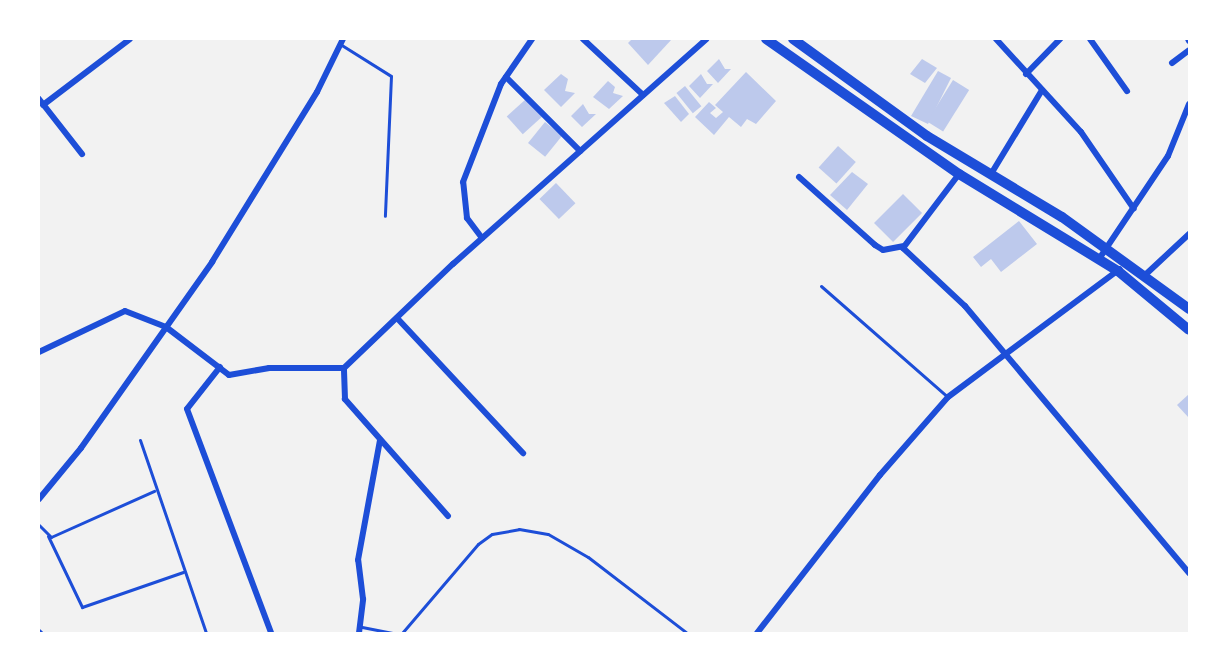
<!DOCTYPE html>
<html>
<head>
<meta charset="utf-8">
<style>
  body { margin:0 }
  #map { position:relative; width:1228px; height:672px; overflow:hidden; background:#f2f2f2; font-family:Arial,sans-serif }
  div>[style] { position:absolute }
  .building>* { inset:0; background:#bdc9ec; transform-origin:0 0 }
  .service>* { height:3px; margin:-1.5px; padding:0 1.5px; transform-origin:1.5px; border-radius:1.5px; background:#1d4ed8 }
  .minor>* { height:6px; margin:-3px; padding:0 3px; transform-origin:3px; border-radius:3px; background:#1d4ed8 }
  .primary>* { height:10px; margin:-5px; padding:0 5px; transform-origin:5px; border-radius:5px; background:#1d4ed8 }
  span { translate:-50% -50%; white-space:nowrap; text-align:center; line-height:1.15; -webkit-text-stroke:4.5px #fff; paint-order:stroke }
  .frame { position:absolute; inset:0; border:40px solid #fff; pointer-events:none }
</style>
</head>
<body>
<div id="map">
  <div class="building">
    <div style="clip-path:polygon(632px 39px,672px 39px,648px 65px,628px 43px)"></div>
    <div style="clip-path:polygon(719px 59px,725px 69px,731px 69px,718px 83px,707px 71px)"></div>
    <div style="clip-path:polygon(922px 59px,937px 68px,925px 83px,910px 74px)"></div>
    <div style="clip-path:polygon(938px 71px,951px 78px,928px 124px,911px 116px)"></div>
    <div style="clip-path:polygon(746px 72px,776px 101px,756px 124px,747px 119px,741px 127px,729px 117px,714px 135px,695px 117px,709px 102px,716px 108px,710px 113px,716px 118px,723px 112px,715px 105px)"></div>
    <div style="clip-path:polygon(561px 74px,568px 79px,565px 91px,575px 93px,561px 107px,544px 90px)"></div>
    <div style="clip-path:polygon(701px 74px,707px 84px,713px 84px,700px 98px,689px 86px)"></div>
    <div style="left:953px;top:80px;width:19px;height:49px;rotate:32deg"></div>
    <div style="clip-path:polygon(608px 81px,615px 87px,613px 93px,623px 96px,609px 109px,593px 97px)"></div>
    <div style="left:685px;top:86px;width:26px;height:11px;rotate:51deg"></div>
    <div style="clip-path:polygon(675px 96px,689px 114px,681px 122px,664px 103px)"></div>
    <div style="left:526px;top:99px;width:24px;height:26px;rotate:48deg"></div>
    <div style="clip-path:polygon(583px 104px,589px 114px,596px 114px,582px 127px,571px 116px)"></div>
    <div style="left:545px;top:122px;width:22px;height:27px;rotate:39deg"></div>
    <div style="left:838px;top:146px;width:24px;height:29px;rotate:42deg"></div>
    <div style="clip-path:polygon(852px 172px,868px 184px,847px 210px,830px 195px)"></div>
    <div style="left:556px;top:183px;width:28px;height:23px;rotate:46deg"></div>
    <div style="left:903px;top:194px;width:27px;height:41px;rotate:45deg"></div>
    <div style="clip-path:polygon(1019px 221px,1037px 244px,1001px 272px,991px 259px,981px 267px,973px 257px)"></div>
    <div style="clip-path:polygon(1189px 394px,1189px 418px,1177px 405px)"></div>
  </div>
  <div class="service">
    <div style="left:340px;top:44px;width:60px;rotate:32.1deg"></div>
    <div style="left:391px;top:76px;width:140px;rotate:92.5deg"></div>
    <div style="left:821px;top:286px;width:169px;rotate:41.2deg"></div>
    <div style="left:140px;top:440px;width:204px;rotate:71.1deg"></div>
    <div style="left:39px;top:525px;width:17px;rotate:45deg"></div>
    <div style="left:51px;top:537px;width:113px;rotate:-24.1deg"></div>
    <div style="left:48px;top:536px;width:79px;rotate:64.4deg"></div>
    <div style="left:82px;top:607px;width:107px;rotate:-19.1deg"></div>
    <div style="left:362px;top:627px;width:31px;rotate:11deg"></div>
    <div style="left:39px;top:630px;width:4px;rotate:45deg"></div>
    <div style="left:402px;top:633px;width:117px;rotate:-49.5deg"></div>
    <div style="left:478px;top:544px;width:17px;rotate:-36deg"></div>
    <div style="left:492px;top:534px;width:27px;rotate:-10deg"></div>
    <div style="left:519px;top:529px;width:29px;rotate:10deg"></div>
    <div style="left:548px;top:534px;width:46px;rotate:29.9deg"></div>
    <div style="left:588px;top:557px;width:125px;rotate:37.5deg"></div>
  </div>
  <div class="minor">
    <div style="left:583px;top:39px;width:82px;rotate:43deg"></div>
    <div style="left:996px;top:39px;width:126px;rotate:47.6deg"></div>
    <div style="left:1081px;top:132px;width:93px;rotate:55.5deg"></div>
    <div style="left:1090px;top:39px;width:64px;rotate:54.6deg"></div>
    <div style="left:1188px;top:39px;width:2px;rotate:63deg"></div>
    <div style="left:1172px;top:63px;width:21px;rotate:-37deg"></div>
    <div style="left:1026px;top:74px;width:49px;rotate:-45.8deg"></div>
    <div style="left:506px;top:77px;width:105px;rotate:45deg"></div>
    <div style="left:39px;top:99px;width:70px;rotate:52deg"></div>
    <div style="left:43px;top:105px;width:109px;rotate:-37.2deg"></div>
    <div style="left:959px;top:174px;width:93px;rotate:127.1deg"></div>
    <div style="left:903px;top:248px;width:85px;rotate:43.1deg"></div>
    <div style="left:965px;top:306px;width:349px;rotate:50deg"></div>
    <div style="left:991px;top:174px;width:98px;rotate:-58.7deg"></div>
    <div style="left:799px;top:177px;width:102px;rotate:41.8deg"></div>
    <div style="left:875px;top:245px;width:9px;rotate:32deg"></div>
    <div style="left:883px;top:250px;width:20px;rotate:-11deg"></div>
    <div style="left:482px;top:238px;width:25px;rotate:-127deg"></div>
    <div style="left:467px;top:218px;width:36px;rotate:-96deg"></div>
    <div style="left:463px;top:182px;width:105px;rotate:-68.8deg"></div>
    <div style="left:501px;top:84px;width:55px;rotate:-55.4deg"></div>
    <div style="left:1099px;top:259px;width:124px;rotate:-56.2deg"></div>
    <div style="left:1168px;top:156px;width:56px;rotate:-68deg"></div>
    <div style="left:1144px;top:276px;width:62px;rotate:-43deg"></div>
    <div style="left:397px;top:318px;width:185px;rotate:47deg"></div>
    <div style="left:39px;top:352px;width:95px;rotate:-25.5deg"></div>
    <div style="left:125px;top:311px;width:44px;rotate:21.3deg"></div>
    <div style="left:166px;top:327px;width:79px;rotate:37.3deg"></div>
    <div style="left:229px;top:375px;width:41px;rotate:-9.9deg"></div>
    <div style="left:269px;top:368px;width:75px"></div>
    <div style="left:220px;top:367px;width:53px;rotate:128.2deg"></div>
    <div style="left:187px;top:409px;width:239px;rotate:69.4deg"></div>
    <div style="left:39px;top:499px;width:66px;rotate:-50.5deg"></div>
    <div style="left:81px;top:448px;width:228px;rotate:-54.8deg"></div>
    <div style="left:212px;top:262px;width:200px;rotate:-58.3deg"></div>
    <div style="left:317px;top:92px;width:59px;rotate:-63.9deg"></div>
    <div style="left:448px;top:516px;width:156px;rotate:-131.4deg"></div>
    <div style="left:345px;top:399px;width:31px;rotate:-92deg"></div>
    <div style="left:344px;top:368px;width:151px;rotate:-43.7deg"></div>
    <div style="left:453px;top:264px;width:339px;rotate:-41.6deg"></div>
    <div style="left:359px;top:633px;width:34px;rotate:-83deg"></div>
    <div style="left:363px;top:599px;width:39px;rotate:-97deg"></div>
    <div style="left:358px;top:560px;width:122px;rotate:-79.6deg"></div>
    <div style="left:757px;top:633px;width:200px;rotate:-52.1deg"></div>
    <div style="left:880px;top:475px;width:103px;rotate:-48.9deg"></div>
    <div style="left:948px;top:397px;width:214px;rotate:-36.7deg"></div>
  </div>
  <div class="primary">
    <div style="left:766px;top:39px;width:236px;rotate:35deg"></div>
    <div style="left:959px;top:174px;width:186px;rotate:31.4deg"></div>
    <div style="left:1118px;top:271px;width:92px;rotate:39.7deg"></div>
    <div style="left:793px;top:39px;width:165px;rotate:35.9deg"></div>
    <div style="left:927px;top:136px;width:157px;rotate:31deg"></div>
    <div style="left:1062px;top:217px;width:157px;rotate:35.9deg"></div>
  </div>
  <div class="frame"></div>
</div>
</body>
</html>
